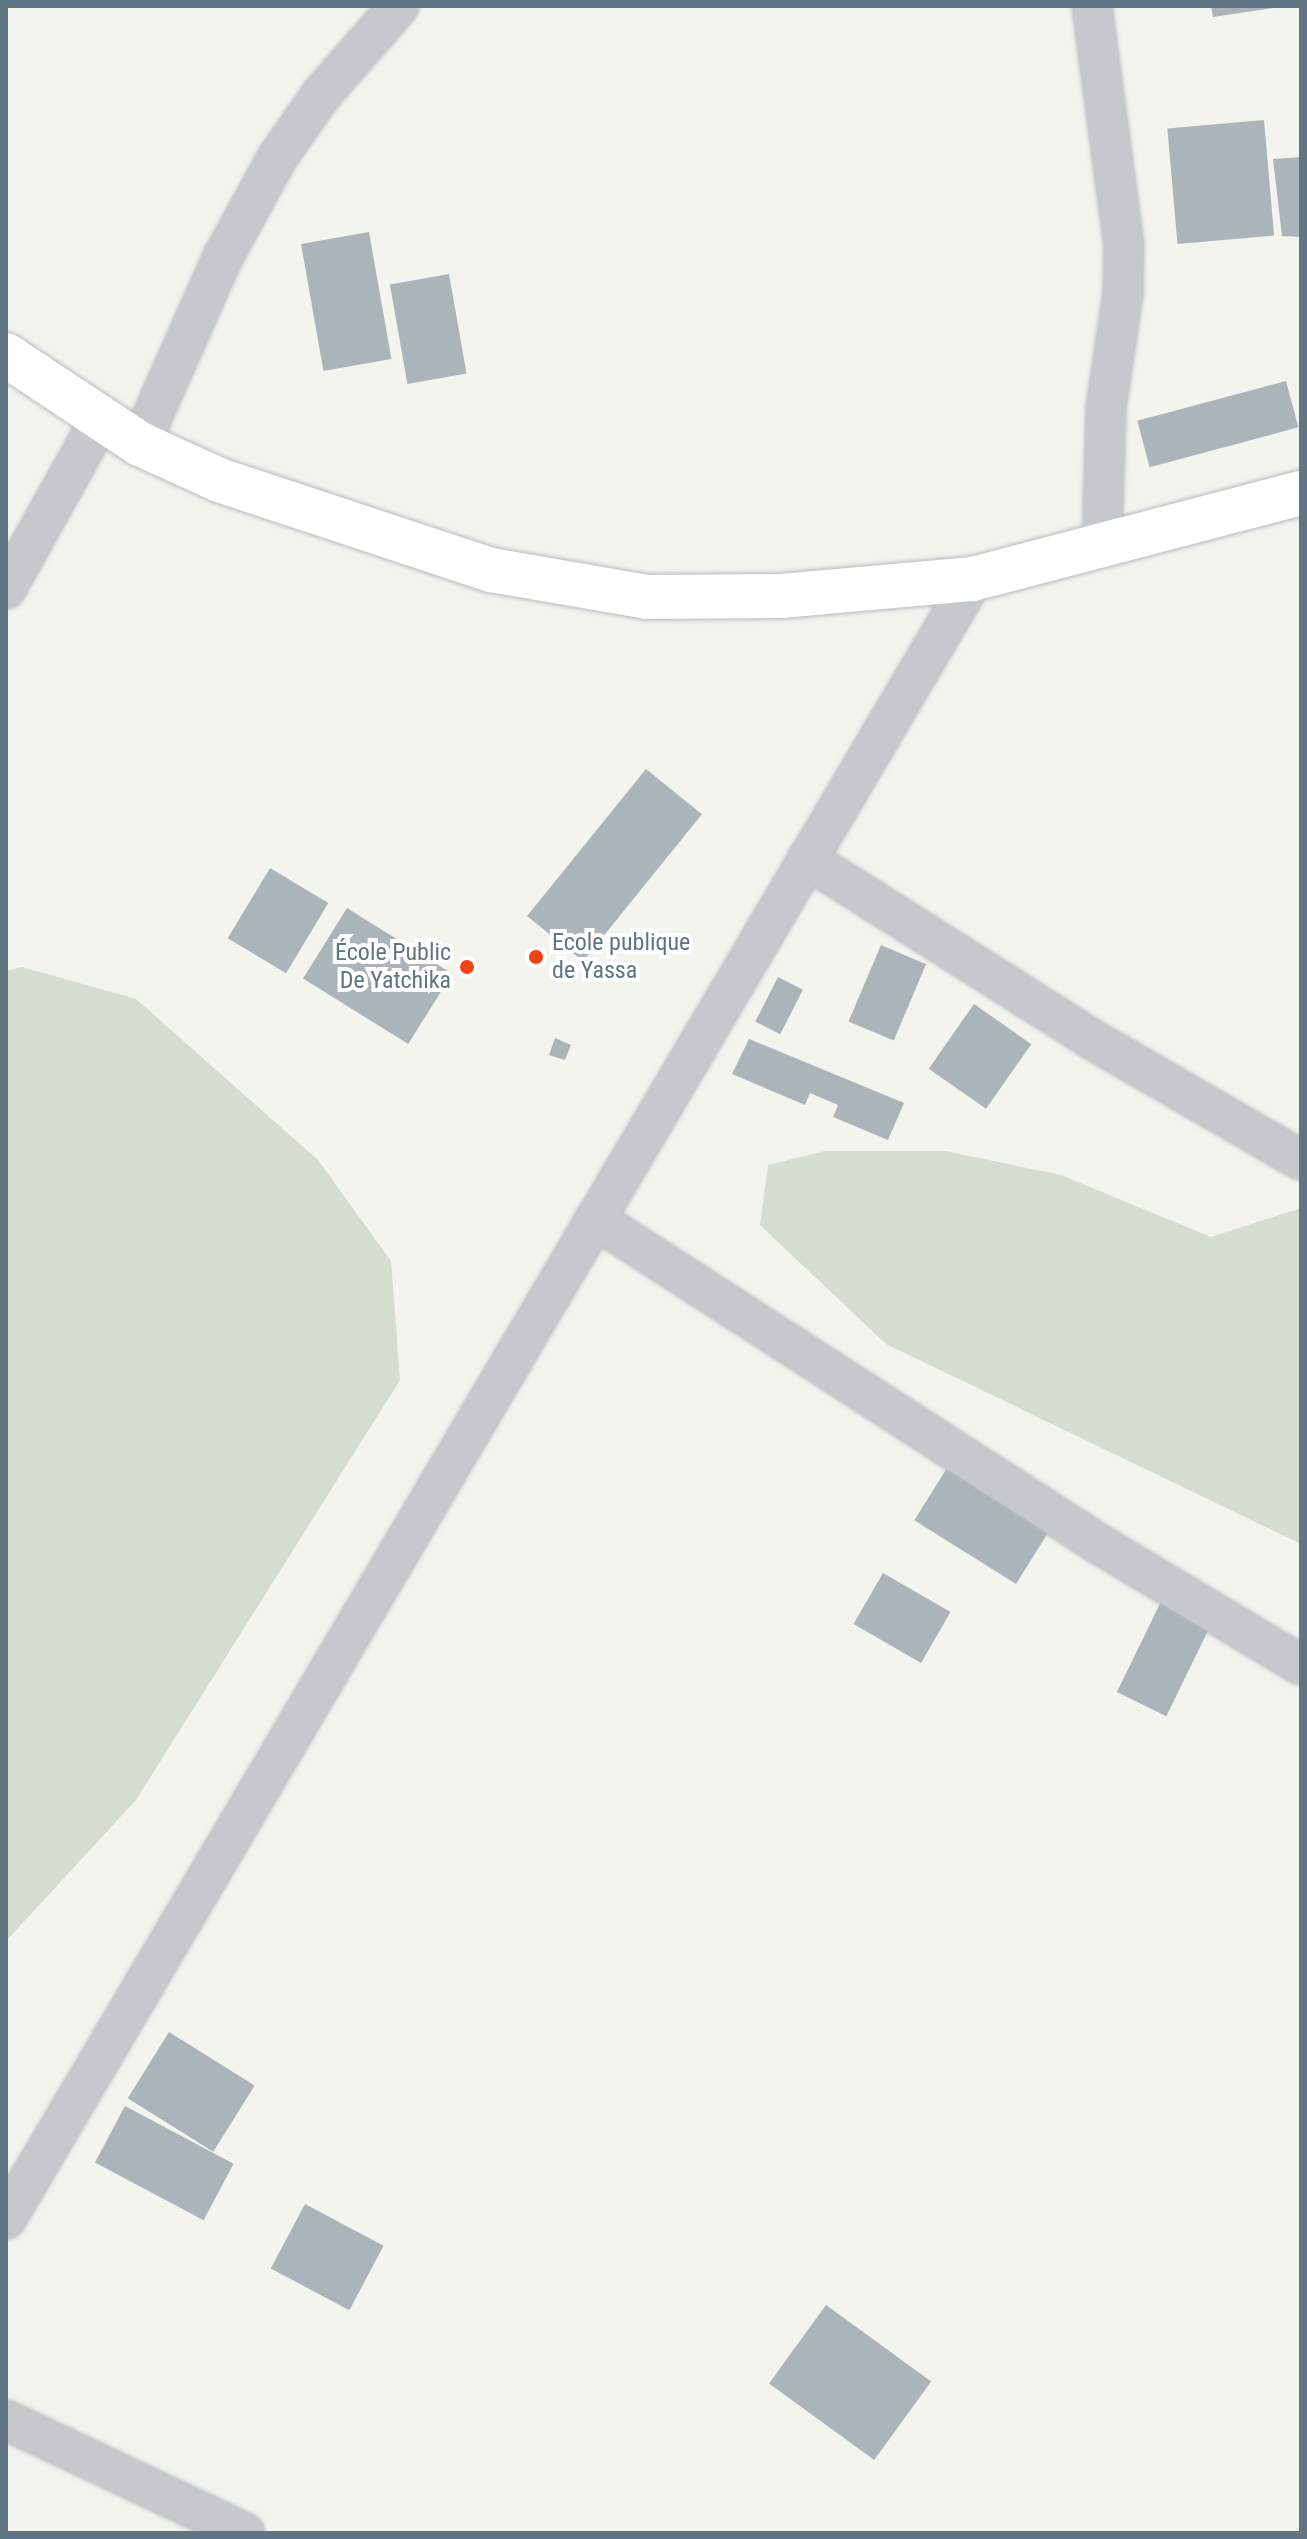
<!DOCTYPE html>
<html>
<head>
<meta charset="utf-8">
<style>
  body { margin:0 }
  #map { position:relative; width:1307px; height:2539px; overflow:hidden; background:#f4f4ef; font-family:"Roboto Condensed",sans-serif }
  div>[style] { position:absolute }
  .green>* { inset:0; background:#d5dcd0 }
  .building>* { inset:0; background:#abb4b8; transform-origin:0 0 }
  .roads { filter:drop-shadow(0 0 2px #b5bbbf) drop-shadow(0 0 2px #b5bbbf) }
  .street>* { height:38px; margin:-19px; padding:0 19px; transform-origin:19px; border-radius:19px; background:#c6c9cc }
  .secondary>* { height:44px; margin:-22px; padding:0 22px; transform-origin:22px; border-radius:22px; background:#fff }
  .dots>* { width:22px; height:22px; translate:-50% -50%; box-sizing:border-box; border:4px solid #fff; border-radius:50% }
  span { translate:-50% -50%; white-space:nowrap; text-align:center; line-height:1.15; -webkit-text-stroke:8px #fff; paint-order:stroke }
  .poi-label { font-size:24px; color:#607483 }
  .left { translate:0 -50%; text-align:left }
  .right { translate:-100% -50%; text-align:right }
  .frame { position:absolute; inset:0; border:8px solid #607483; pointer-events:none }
</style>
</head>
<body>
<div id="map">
  <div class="green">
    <div style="clip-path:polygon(22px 967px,136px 999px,318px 1160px,391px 1261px,400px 1380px,136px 1800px,6px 1941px,6px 971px)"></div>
    <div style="clip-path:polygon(825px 1151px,945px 1151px,1061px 1175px,1211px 1237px,1301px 1208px,1301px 1544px,886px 1344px,760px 1225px,768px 1165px)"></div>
  </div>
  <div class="building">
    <div style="clip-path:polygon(1211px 6px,1274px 6px,1274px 8px,1213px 17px)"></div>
    <div style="left:1264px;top:120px;width:116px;height:97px;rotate:85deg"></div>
    <div style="clip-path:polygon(1301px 157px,1301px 237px,1282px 236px,1273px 159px)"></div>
    <div style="left:369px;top:232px;width:129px;height:69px;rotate:80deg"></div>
    <div style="left:449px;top:274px;width:101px;height:60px;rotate:80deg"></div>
    <div style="left:1286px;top:381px;width:48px;height:154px;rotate:75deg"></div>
    <div style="left:646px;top:769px;width:72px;height:189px;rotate:39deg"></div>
    <div style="left:270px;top:868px;width:68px;height:82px;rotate:31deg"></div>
    <div style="left:347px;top:908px;width:124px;height:83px;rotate:32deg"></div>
    <div style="left:881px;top:945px;width:49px;height:83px;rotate:23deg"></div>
    <div style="left:778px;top:977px;width:28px;height:50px;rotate:27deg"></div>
    <div style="left:974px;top:1004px;width:70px;height:79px;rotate:35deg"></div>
    <div style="clip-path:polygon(555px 1038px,571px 1045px,565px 1060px,549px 1055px)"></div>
    <div style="clip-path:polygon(749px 1039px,904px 1103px,888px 1140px,833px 1117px,838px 1105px,810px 1093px,805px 1105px,732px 1074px)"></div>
    <div style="left:962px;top:1444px;width:120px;height:90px;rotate:32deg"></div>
    <div style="left:883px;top:1573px;width:78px;height:59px;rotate:30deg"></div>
    <div style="left:1173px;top:1577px;width:55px;height:128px;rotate:26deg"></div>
    <div style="left:169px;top:2032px;width:101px;height:78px;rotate:32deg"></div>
    <div style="left:125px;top:2106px;width:123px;height:64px;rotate:28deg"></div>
    <div style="left:305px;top:2204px;width:89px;height:73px;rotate:28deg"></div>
    <div style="left:826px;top:2305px;width:130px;height:97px;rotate:36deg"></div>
  </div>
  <div class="roads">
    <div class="street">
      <div style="left:1092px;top:6px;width:241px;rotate:82.4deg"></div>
      <div style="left:1124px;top:245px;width:49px;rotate:91.2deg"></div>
      <div style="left:1123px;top:294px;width:115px;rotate:98.5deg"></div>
      <div style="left:1106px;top:408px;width:136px;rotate:91.7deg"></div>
      <div style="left:140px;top:444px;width:205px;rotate:-66.1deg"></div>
      <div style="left:223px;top:257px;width:113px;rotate:-61.4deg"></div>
      <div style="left:277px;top:158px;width:77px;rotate:-55.1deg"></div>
      <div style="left:321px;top:95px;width:118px;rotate:-48.8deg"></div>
      <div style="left:6px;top:589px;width:196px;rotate:-60.9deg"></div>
      <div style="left:807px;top:859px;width:338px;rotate:32.3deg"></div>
      <div style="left:1093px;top:1040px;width:240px;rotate:30deg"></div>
      <div style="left:595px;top:1219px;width:600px;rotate:32.82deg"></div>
      <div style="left:1099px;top:1544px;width:235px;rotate:30.9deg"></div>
      <div style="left:6px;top:2219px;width:1904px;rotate:-59.47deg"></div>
      <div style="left:6px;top:2420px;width:264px;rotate:25.3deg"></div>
    </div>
    <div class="secondary">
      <div style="left:6px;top:355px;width:161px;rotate:33.6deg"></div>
      <div style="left:140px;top:444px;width:87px;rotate:24.5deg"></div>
      <div style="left:219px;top:480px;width:287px;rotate:18.3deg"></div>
      <div style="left:491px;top:570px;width:158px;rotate:9.8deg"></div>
      <div style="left:647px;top:597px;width:134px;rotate:-0.4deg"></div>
      <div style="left:781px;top:596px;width:193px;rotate:-5.1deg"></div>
      <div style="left:973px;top:579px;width:339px;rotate:-14.7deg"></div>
    </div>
  </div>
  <div class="dots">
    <div style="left:536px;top:957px;background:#f24412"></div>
    <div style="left:467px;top:967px;background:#f24412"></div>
  </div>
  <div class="poi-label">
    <span class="left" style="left:552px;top:957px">Ecole publique<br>de Yassa</span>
    <span class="right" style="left:451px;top:967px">École Public<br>De Yatchika</span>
  </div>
  <div class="frame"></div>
</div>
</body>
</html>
